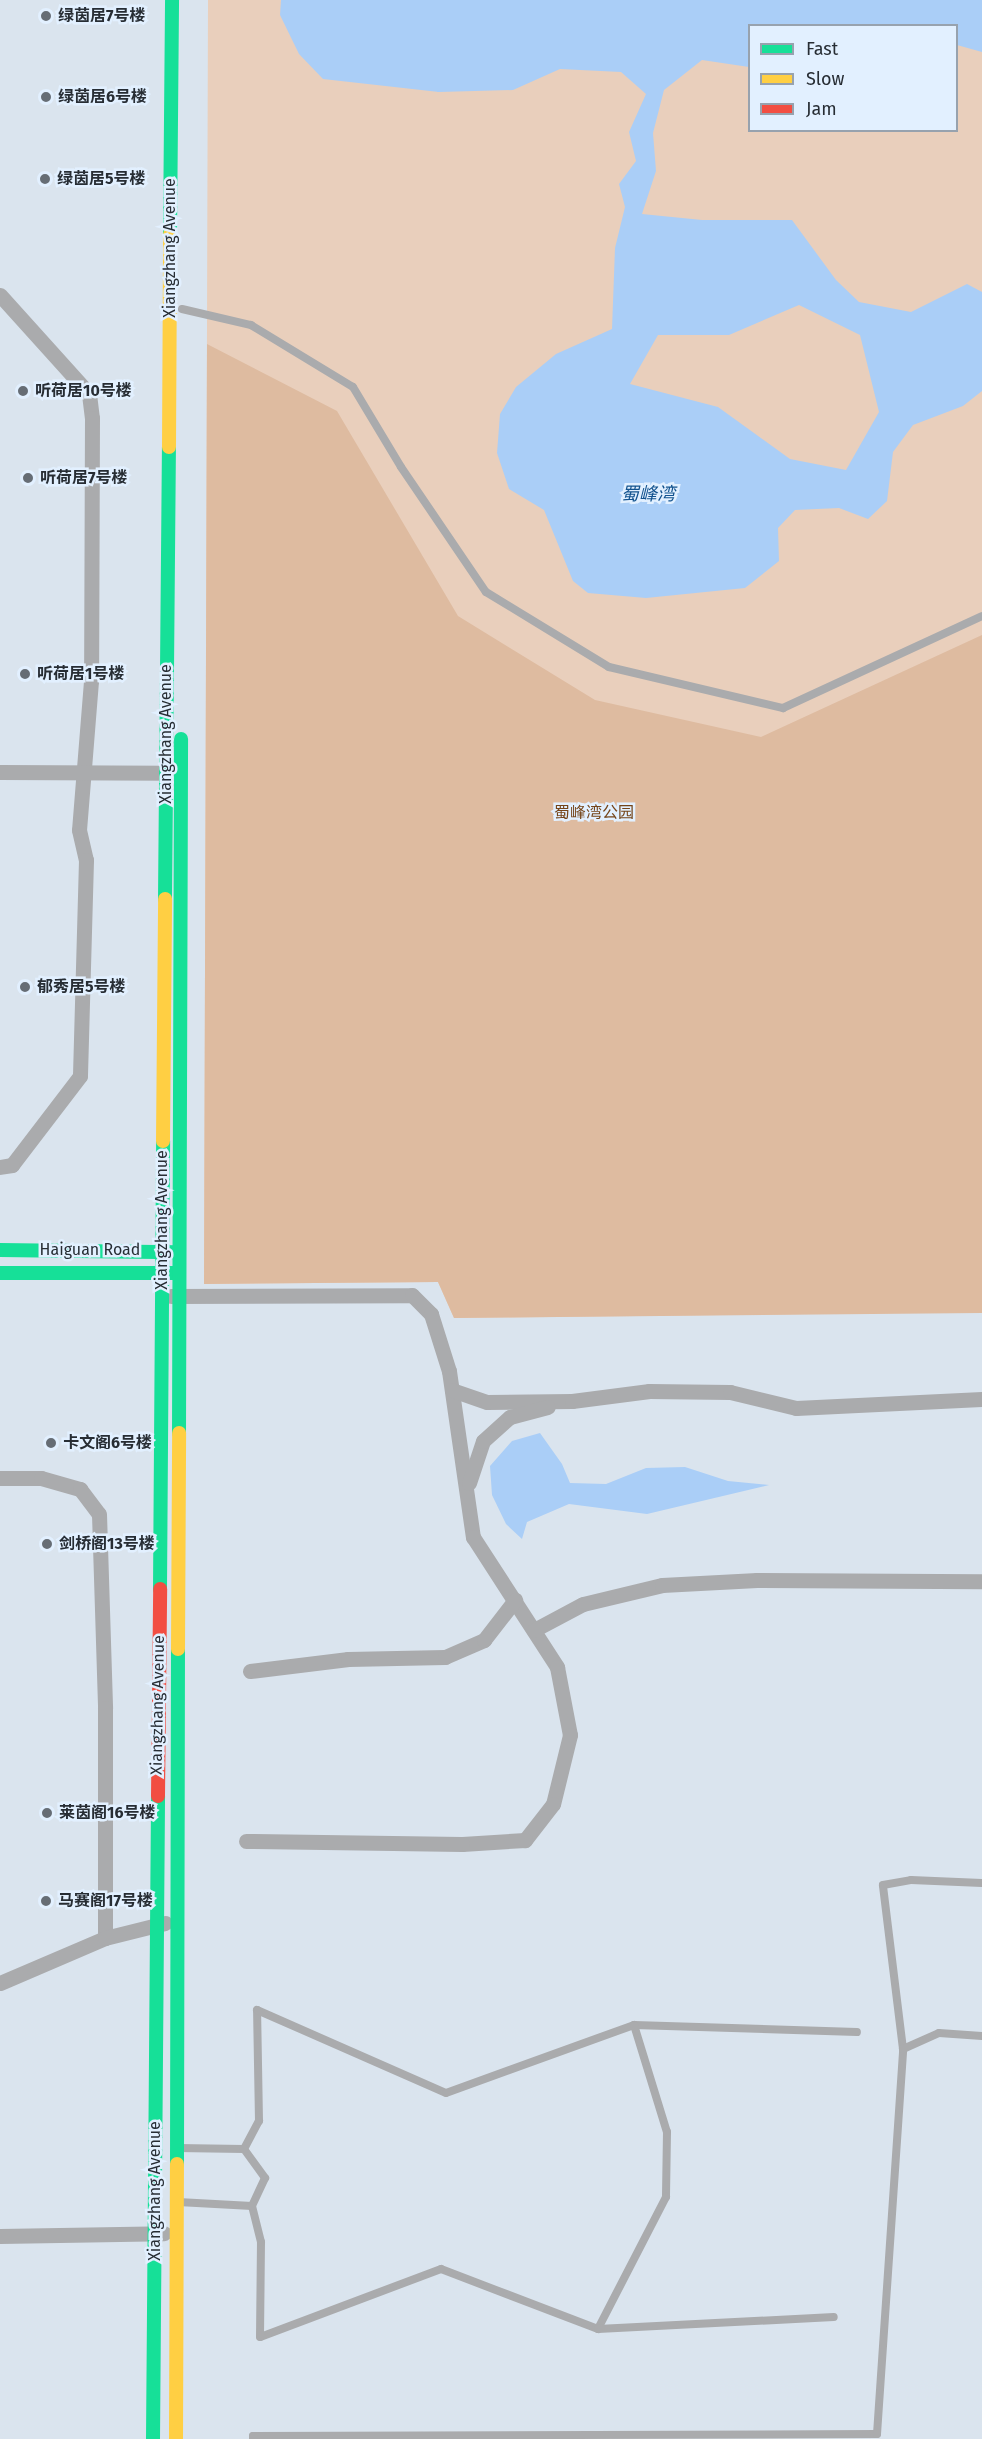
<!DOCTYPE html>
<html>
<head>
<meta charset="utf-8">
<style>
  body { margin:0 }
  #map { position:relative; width:982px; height:2439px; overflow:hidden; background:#dae4ee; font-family:"Fira Sans","Noto Sans SC",sans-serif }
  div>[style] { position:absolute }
  .green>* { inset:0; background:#e9cfbc }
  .forest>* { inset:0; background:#debba0 }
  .water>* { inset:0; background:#aacef7 }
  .lane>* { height:8px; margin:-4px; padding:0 4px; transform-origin:4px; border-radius:4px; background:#aaabad }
  .street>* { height:15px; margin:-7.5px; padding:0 7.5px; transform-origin:7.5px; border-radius:7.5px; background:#aaabad }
  .fast>* { height:14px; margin:-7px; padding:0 7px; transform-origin:7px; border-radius:7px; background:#16e098 }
  .slow>* { height:14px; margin:-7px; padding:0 7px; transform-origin:7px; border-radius:7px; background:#ffcf43 }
  .jam>* { height:14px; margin:-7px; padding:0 7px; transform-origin:7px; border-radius:7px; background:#f24e42 }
  .dots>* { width:16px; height:16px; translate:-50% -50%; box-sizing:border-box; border:3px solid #e2f0ff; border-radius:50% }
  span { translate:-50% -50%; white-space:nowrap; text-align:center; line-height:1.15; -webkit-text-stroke:5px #e2f0ff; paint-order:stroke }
  .poi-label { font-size:16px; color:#272d34; font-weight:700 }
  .left { translate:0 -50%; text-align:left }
  .street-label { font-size:16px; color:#272d34 }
  .park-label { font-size:16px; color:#75451a }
  .water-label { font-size:18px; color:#13538f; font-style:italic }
  .legend { position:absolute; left:748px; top:24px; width:210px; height:108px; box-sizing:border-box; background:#e2f0ff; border:2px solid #97a2ae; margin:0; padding:8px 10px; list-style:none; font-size:18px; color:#272d34 }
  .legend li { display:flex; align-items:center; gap:12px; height:30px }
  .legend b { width:30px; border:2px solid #97a2ae }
</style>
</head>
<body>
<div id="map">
  <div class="green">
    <div style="clip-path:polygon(evenodd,208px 0,982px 0,982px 1312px,454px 1318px,438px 1282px,204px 1284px,208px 0,750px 26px,956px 26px,956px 130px,750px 130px,750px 26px)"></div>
  </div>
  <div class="forest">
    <div style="clip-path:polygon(207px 344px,337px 411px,458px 616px,595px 700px,761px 737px,982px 635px,982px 1313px,454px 1318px,438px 1282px,204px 1284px)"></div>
  </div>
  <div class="water">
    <div style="clip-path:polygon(evenodd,281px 0,982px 0,982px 52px,957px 45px,956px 26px,750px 26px,749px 67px,702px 60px,664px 90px,653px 133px,656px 171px,642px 214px,702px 220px,792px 220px,836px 280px,859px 302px,911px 312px,967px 284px,982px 292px,982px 391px,963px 406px,913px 425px,893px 452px,887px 501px,868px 519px,839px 508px,795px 510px,778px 528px,779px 561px,745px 588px,646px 598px,588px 593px,573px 581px,544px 510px,509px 489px,497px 453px,500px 414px,516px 387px,556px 354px,612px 329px,615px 248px,625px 207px,619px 184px,636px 161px,629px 132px,646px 94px,621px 72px,560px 69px,513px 90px,439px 92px,323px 79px,299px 54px,280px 15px,281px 0,799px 305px,860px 335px,879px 412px,846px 470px,790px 459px,718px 407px,630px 384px,658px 335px,729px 335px,799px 305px)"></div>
    <div style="clip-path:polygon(540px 1433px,562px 1464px,570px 1483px,606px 1484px,646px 1468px,685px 1467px,728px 1481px,769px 1485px,647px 1514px,569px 1504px,527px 1522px,522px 1539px,506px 1524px,492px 1495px,490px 1466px,512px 1441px)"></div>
  </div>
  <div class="lane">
    <div style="left:182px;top:309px;width:71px;rotate:13.1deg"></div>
    <div style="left:251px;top:325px;width:119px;rotate:31.3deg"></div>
    <div style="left:353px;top:387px;width:93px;rotate:59deg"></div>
    <div style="left:401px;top:467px;width:151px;rotate:55.8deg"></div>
    <div style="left:486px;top:592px;width:144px;rotate:31.4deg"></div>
    <div style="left:609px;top:667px;width:179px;rotate:13.3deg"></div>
    <div style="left:783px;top:708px;width:219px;rotate:-24.8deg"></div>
    <div style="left:634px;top:2025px;width:223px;rotate:1.8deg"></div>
    <div style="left:903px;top:2049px;width:165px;rotate:-97deg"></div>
    <div style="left:883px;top:1885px;width:28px;rotate:-10deg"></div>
    <div style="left:911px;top:1880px;width:71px;rotate:2.4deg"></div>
    <div style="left:177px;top:2148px;width:67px;rotate:0.9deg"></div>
    <div style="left:244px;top:2149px;width:32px;rotate:-62deg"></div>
    <div style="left:259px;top:2121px;width:111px;rotate:-91deg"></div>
    <div style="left:257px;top:2010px;width:206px;rotate:23.7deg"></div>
    <div style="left:446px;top:2093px;width:200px;rotate:-19.9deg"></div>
    <div style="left:634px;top:2025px;width:112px;rotate:72.9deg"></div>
    <div style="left:667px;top:2132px;width:65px;rotate:90.9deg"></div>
    <div style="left:666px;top:2197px;width:148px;rotate:117.3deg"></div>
    <div style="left:598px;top:2329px;width:168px;rotate:-159.1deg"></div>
    <div style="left:441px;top:2269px;width:193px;rotate:159.4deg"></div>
    <div style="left:260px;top:2337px;width:95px;rotate:-89.4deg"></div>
    <div style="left:261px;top:2242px;width:37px;rotate:-104deg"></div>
    <div style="left:252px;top:2206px;width:74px;rotate:-176.9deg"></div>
    <div style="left:244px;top:2149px;width:36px;rotate:54deg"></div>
    <div style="left:265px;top:2178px;width:31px;rotate:115deg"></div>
    <div style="left:598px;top:2329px;width:236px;rotate:-2.9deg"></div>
    <div style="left:253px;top:2439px;width:3px;rotate:-90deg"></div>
    <div style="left:253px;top:2436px;width:624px;rotate:-0.18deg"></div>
    <div style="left:877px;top:2434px;width:386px;rotate:-86.1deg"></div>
    <div style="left:903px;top:2049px;width:39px;rotate:-24deg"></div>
    <div style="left:939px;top:2033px;width:43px;rotate:4deg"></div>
  </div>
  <div class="street">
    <div style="left:0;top:295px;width:133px;rotate:48deg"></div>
    <div style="left:89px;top:394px;width:24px;rotate:83deg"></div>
    <div style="left:92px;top:418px;width:263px;rotate:90.2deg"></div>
    <div style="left:91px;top:681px;width:149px;rotate:94.6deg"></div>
    <div style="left:79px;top:830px;width:31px;rotate:77deg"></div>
    <div style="left:86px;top:860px;width:216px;rotate:91.6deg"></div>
    <div style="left:80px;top:1076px;width:112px;rotate:127.4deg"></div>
    <div style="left:12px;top:1165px;width:12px;rotate:171deg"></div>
    <div style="left:0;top:772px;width:166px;rotate:0.3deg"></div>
    <div style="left:171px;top:1296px;width:241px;rotate:-0.2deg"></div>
    <div style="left:412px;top:1295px;width:27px;rotate:45deg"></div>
    <div style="left:431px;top:1314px;width:60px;rotate:72.5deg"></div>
    <div style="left:449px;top:1371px;width:168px;rotate:81.8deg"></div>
    <div style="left:473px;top:1537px;width:155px;rotate:57.1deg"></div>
    <div style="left:557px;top:1667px;width:69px;rotate:79.2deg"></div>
    <div style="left:570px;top:1735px;width:71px;rotate:103.8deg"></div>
    <div style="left:553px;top:1804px;width:46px;rotate:127.9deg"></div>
    <div style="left:525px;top:1840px;width:63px;rotate:176.4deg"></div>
    <div style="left:462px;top:1844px;width:216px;rotate:-179.2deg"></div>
    <div style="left:452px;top:1390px;width:37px;rotate:19deg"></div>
    <div style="left:487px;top:1402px;width:85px;rotate:-0.7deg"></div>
    <div style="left:572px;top:1401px;width:78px;rotate:-7.4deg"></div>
    <div style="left:649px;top:1391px;width:81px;rotate:0.7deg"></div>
    <div style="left:730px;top:1392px;width:68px;rotate:13.6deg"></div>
    <div style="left:796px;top:1408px;width:186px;rotate:-2.8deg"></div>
    <div style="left:0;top:1478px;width:41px"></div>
    <div style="left:41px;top:1478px;width:41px;rotate:15.8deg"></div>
    <div style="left:80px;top:1489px;width:31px;rotate:53deg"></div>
    <div style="left:99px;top:1514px;width:194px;rotate:88.2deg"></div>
    <div style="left:105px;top:1708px;width:230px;rotate:90deg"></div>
    <div style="left:469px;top:1483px;width:44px;rotate:-71.6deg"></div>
    <div style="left:483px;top:1441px;width:36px;rotate:-42deg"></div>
    <div style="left:510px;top:1417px;width:39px;rotate:-15deg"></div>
    <div style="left:534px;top:1630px;width:55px;rotate:-28deg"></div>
    <div style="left:583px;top:1604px;width:81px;rotate:-13.5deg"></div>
    <div style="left:662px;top:1585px;width:95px;rotate:-3deg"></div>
    <div style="left:757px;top:1580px;width:225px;rotate:0.3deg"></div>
    <div style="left:250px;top:1671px;width:99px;rotate:-7deg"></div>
    <div style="left:348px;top:1659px;width:97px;rotate:-1.2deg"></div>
    <div style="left:445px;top:1657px;width:43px;rotate:-23.6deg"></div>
    <div style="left:484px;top:1640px;width:51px;rotate:-52.2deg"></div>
    <div style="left:0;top:1983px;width:114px;rotate:-23.2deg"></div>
    <div style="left:105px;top:1938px;width:62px;rotate:-14deg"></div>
    <div style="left:0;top:2236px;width:164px;rotate:-1deg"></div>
  </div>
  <div class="fast">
    <div style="left:170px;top:234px;width:234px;rotate:-89.5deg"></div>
    <div style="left:165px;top:899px;width:452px;rotate:-89.5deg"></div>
    <div style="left:0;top:1250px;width:176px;rotate:0.7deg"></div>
    <div style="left:0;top:1273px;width:176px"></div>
    <div style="left:179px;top:1433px;width:694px;rotate:-89.83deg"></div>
    <div style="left:160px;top:1589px;width:448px;rotate:-89.6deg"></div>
    <div style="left:177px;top:2164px;width:515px;rotate:-89.89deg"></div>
    <div style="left:153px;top:2439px;width:643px;rotate:-89.55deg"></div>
  </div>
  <div class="slow">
    <div style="left:169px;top:447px;width:213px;rotate:-89.7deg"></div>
    <div style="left:163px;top:1141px;width:242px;rotate:-89.5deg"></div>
    <div style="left:178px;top:1649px;width:216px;rotate:-89.7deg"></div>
    <div style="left:176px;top:2439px;width:275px;rotate:-89.8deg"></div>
  </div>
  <div class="jam">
    <div style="left:158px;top:1796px;width:207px;rotate:-89.4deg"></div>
  </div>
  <div class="dots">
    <div style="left:46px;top:16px;background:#666d75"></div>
    <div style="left:46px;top:97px;background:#666d75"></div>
    <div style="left:45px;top:179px;background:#666d75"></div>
    <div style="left:23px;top:391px;background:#666d75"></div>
    <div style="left:28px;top:478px;background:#666d75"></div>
    <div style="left:25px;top:674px;background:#666d75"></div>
    <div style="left:25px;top:987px;background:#666d75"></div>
    <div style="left:51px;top:1443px;background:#666d75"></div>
    <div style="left:47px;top:1544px;background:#666d75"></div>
    <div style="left:47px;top:1813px;background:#666d75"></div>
    <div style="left:46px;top:1901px;background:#666d75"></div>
  </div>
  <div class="poi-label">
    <span class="left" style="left:58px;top:16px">绿茵居7号楼</span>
    <span class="left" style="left:58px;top:97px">绿茵居6号楼</span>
    <span class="left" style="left:57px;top:179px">绿茵居5号楼</span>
    <span class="left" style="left:35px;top:391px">听荷居10号楼</span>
    <span class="left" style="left:40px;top:478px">听荷居7号楼</span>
    <span class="left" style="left:37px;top:674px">听荷居1号楼</span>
    <span class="left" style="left:37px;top:987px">郁秀居5号楼</span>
    <span class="left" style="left:63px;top:1443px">卡文阁6号楼</span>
    <span class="left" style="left:59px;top:1544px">剑桥阁13号楼</span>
    <span class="left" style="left:59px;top:1813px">莱茵阁16号楼</span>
    <span class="left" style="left:58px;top:1901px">马赛阁17号楼</span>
  </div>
  <div class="street-label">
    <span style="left:170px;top:248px;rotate:-90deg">Xiangzhang Avenue</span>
    <span style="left:166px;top:734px;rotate:-90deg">Xiangzhang Avenue</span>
    <span style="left:162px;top:1220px;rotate:-90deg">Xiangzhang Avenue</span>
    <span style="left:90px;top:1250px">Haiguan Road</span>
    <span style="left:158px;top:1705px;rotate:-89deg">Xiangzhang Avenue</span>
    <span style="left:155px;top:2191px;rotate:-90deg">Xiangzhang Avenue</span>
  </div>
  <div class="park-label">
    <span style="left:594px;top:813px">蜀峰湾公园</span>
  </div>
  <div class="water-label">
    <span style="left:648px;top:494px">蜀峰湾</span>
  </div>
  <ul class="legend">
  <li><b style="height:8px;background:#16e098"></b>Fast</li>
  <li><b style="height:8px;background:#ffcf43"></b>Slow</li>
  <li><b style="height:8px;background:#f24e42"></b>Jam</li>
  </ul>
</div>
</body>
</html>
